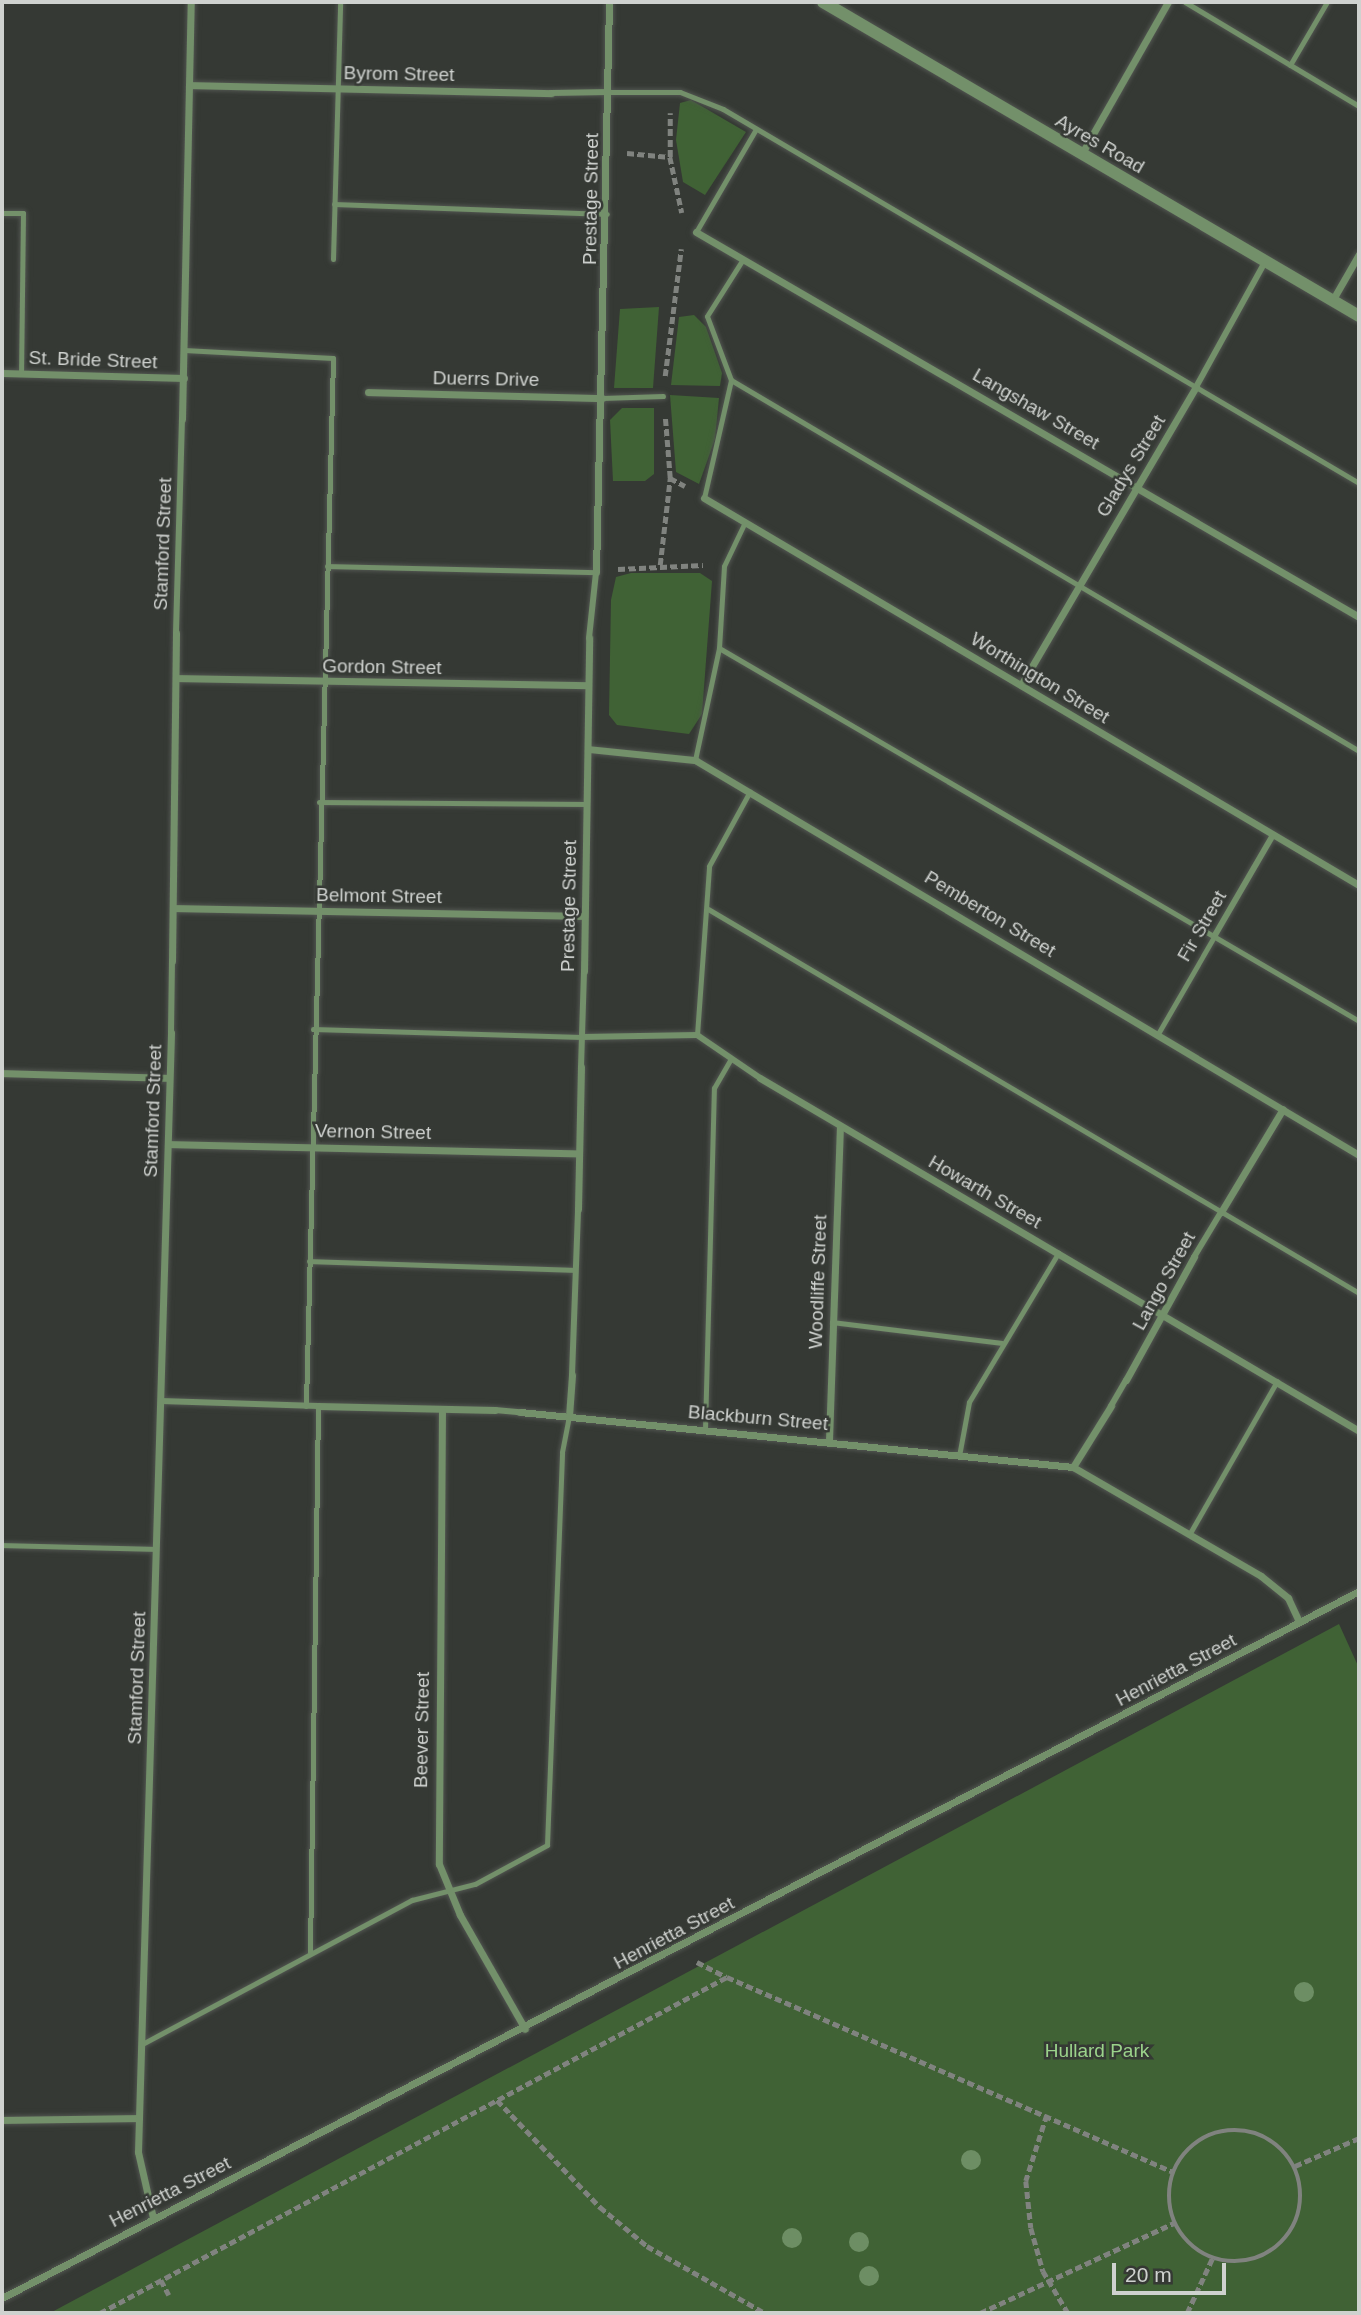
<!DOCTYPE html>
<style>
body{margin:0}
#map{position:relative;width:1361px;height:2315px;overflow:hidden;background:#353934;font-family:Helvetica,sans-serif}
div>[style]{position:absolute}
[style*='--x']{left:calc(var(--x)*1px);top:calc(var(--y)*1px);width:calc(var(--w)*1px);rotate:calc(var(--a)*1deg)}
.green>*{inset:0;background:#406235}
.path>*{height:4.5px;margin-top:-2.25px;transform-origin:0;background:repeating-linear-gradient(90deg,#80837f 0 7px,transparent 0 10.5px)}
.path>.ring{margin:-2.25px;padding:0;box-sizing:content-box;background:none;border:4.5px solid #80837f;border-radius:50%}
.roads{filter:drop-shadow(0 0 2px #515550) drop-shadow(0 0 2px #515550)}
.service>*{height:5px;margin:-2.5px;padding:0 2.5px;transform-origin:2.5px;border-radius:2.5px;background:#73906a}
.pedestrian>*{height:6px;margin:-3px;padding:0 3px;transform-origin:3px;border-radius:3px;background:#73906a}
.minor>*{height:7px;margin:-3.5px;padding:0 3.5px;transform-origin:3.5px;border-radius:3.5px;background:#73906a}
.tertiary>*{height:12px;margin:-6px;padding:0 6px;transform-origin:6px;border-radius:6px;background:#73906a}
.trees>*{width:20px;height:20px;margin:-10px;border-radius:50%;background:#6d8e64}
span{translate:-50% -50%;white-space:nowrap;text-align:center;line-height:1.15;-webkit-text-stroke:5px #353934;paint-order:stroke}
.street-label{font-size:19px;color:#cfd2cf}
.park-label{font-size:19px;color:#9bd38b}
.frame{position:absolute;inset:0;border:4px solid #cfd2cf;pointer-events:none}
.scale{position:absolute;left:1112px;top:2263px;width:114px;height:32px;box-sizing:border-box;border:4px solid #cfd2cf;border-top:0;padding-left:9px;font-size:21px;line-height:24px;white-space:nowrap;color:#cfd2cf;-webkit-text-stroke:5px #353934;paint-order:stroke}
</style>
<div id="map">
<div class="green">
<div style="clip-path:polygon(691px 100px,746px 132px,705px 195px,683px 182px,676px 140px,680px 103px)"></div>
<div style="clip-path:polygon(659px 307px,653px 388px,614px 388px,620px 309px)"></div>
<div style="clip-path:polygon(694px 315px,706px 327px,722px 373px,720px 386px,671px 385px,679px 317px)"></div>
<div style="clip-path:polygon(670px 395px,719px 398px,715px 439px,699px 484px,676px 472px)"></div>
<div style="clip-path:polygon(622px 408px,654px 408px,654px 474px,645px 481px,613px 481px,610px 420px)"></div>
<div style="clip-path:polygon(631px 573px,700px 573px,712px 581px,702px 714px,689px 734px,617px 725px,609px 715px,611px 600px,616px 577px)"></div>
<div style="clip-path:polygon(1339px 1624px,1359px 1668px,1359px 2313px,50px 2313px)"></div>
</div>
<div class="path">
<div style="--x:627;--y:153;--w:43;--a:5.3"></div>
<div style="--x:670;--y:157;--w:57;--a:77.9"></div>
<div style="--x:670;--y:157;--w:44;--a:-90"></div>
<div style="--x:665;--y:376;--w:128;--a:-82.8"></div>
<div style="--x:670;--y:478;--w:17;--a:28"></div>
<div style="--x:660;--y:565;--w:88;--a:-83.4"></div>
<div style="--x:670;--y:478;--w:62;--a:-94.6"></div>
<div style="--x:618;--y:569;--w:85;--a:-2.7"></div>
<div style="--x:697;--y:1962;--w:33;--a:27"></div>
<div style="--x:497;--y:2100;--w:149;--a:46.1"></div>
<div style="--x:600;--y:2207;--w:61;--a:39.7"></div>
<div style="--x:647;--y:2246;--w:136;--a:29.6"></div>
<div style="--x:1047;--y:2115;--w:69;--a:107.7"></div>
<div style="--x:1026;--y:2181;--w:47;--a:83.9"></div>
<div style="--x:1031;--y:2228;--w:45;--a:74.4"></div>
<div style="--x:1043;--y:2271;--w:49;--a:59.2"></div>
<div class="ring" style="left:1169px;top:2130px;width:127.5px;height:127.5px"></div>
<div style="--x:1295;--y:2166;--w:70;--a:-23.6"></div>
<div style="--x:161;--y:2280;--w:17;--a:62"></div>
<div style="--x:100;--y:2313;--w:711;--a:-28.19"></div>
<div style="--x:727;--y:1977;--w:487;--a:23.6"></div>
<div style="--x:980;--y:2313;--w:214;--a:-24.9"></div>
<div style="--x:1187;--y:2313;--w:60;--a:-65.2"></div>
</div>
<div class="roads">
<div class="service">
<div style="--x:1185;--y:2;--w:203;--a:30.9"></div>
<div style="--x:1290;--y:65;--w:73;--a:-59.6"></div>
<div style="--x:609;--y:92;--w:71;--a:0"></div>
<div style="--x:680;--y:92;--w:46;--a:21.6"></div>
<div style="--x:723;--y:109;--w:738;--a:30.46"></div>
<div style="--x:334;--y:204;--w:273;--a:2.1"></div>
<div style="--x:2;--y:213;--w:21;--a:0"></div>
<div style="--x:23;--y:213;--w:160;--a:90.7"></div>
<div style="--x:696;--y:232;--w:119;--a:-59.8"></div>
<div style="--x:333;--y:259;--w:257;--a:-88.4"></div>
<div style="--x:184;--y:350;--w:149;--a:3.1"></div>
<div style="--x:333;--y:358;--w:1048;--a:91.48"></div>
<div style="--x:731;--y:380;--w:729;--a:30.57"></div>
<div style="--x:602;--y:398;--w:61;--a:-1.9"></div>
<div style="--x:704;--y:498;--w:121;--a:-77.1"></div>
<div style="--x:731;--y:380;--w:68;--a:-110.6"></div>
<div style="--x:707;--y:316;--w:67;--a:-57.7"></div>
<div style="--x:327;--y:566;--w:269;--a:1.3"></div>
<div style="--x:719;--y:648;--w:741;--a:30.23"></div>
<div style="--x:695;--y:760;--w:115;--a:-77.9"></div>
<div style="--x:719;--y:648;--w:82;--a:-86.5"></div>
<div style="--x:724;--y:566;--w:49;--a:-64.5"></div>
<div style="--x:319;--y:802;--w:267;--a:0.4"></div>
<div style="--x:708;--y:909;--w:756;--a:30.53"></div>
<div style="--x:313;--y:1029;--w:269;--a:1.7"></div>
<div style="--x:1159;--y:1032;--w:112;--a:-60"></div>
<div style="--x:697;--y:1035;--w:169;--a:-85.9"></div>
<div style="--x:709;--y:866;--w:85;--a:-61.3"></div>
<div style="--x:309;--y:1261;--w:266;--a:1.9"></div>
<div style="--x:832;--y:1322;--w:171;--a:7"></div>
<div style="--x:705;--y:1429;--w:341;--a:-88.5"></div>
<div style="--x:714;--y:1088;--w:34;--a:-60"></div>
<div style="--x:959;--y:1456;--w:55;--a:-79.5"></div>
<div style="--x:969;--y:1402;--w:174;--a:-59.1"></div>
<div style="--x:1190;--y:1533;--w:175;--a:-60.2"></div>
<div style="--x:2;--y:1545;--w:154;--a:1.5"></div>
<div style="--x:310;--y:1952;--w:546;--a:-89.16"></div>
<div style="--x:142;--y:2044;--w:306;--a:-28.1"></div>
<div style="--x:412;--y:1900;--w:65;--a:-14.3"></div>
<div style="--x:475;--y:1884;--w:82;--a:-28.4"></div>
<div style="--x:547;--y:1845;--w:393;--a:-87.8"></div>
<div style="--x:562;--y:1452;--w:37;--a:-79"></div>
</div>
<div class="pedestrian">
<div style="--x:551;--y:93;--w:58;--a:-1"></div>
<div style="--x:1196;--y:387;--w:143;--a:-61.1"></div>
<div style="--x:176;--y:633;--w:214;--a:-88.4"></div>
<div style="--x:589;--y:638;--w:66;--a:-83.9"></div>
<div style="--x:1215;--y:935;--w:116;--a:-59.9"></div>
<div style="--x:171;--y:1032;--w:71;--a:-89.2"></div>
<div style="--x:582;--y:1037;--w:115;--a:-1"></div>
<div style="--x:697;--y:1035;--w:76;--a:34.3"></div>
<div style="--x:581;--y:1067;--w:96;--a:-88.2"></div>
<div style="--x:1194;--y:1257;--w:52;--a:-59"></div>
<div style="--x:572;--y:1375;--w:166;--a:-87.9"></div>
<div style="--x:161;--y:1401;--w:157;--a:1.8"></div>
<div style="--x:1111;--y:1406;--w:30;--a:-60"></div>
<div style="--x:495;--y:1410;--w:25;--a:5"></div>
</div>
<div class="minor">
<div style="--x:189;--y:85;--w:362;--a:1.3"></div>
<div style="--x:1081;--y:155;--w:176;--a:-60.4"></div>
<div style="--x:696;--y:232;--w:767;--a:30.14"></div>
<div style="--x:1332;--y:301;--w:54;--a:-60.1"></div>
<div style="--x:2;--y:373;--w:182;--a:1.6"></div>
<div style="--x:368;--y:392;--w:234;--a:1.5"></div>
<div style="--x:182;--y:419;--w:417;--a:-88.8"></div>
<div style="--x:704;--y:498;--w:761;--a:30.58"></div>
<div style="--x:596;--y:572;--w:570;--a:-88.69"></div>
<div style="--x:176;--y:678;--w:410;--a:1"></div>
<div style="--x:1021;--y:685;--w:346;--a:-59.6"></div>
<div style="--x:588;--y:749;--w:108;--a:5.9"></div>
<div style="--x:695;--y:760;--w:773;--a:30.75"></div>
<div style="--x:174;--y:908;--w:410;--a:1.1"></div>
<div style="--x:172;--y:961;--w:328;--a:-89.3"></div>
<div style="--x:584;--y:971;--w:333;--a:-89.1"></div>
<div style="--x:2;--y:1073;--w:167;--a:1.7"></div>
<div style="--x:760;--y:1078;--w:695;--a:30.51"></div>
<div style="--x:168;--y:1144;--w:410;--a:1.3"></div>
<div style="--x:578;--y:1209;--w:142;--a:-88.8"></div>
<div style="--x:1221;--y:1212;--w:120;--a:-59"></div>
<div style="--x:1126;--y:1380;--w:141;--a:-61.1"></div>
<div style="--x:318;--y:1406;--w:177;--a:1.3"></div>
<div style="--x:442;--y:1409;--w:455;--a:90.4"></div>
<div style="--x:439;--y:1864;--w:55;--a:67.6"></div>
<div style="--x:460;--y:1915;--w:131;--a:60.3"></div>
<div style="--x:520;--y:1412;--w:556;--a:5.68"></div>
<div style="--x:1073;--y:1467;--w:217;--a:30.1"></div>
<div style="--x:1261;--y:1576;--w:35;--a:39"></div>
<div style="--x:1288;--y:1598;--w:26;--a:65"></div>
<div style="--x:569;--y:1416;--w:41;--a:-85.8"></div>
<div style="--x:829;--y:1440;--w:314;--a:-88"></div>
<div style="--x:1073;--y:1467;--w:72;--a:-58.1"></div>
<div style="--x:2;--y:2120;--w:137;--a:-0.8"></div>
<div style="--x:153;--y:2218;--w:68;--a:-102.8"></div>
<div style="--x:138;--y:2152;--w:1120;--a:-88.31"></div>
<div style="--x:2;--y:2298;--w:1530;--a:-27.52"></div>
</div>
<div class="tertiary">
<div style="--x:823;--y:2;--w:621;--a:30.36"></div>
</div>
</div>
<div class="trees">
<div style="left:1304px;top:1992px"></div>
<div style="left:971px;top:2160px"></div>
<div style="left:792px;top:2238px"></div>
<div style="left:859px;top:2242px"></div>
<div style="left:869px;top:2276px"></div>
</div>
<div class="street-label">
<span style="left:399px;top:74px;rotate:1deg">Byrom Street</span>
<span style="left:1100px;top:144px;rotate:30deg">Ayres Road</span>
<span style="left:591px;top:199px;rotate:-89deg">Prestage Street</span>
<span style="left:93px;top:360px;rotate:2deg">St. Bride Street</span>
<span style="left:486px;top:379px;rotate:1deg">Duerrs Drive</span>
<span style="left:1036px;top:409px;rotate:30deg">Langshaw Street</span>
<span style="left:1131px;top:466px;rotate:-59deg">Gladys Street</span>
<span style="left:163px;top:544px;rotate:-88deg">Stamford Street</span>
<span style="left:382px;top:667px;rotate:1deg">Gordon Street</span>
<span style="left:1040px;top:678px;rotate:31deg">Worthington Street</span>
<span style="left:379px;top:896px;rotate:1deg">Belmont Street</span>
<span style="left:569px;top:906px;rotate:-89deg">Prestage Street</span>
<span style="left:990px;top:914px;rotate:31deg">Pemberton Street</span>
<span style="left:1202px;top:926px;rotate:-60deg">Fir Street</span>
<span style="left:153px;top:1111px;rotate:-88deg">Stamford Street</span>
<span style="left:373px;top:1132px;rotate:1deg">Vernon Street</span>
<span style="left:985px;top:1192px;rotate:30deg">Howarth Street</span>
<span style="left:1164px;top:1281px;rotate:-61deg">Lango Street</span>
<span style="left:818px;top:1282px;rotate:-88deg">Woodliffe Street</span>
<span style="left:758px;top:1418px;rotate:5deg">Blackburn Street</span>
<span style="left:1176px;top:1670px;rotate:-28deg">Henrietta Street</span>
<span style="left:137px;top:1678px;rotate:-88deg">Stamford Street</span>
<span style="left:422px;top:1730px;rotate:-89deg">Beever Street</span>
<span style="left:674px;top:1933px;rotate:-28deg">Henrietta Street</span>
<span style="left:170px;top:2192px;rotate:-27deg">Henrietta Street</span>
</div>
<div class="park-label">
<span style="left:1097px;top:2051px">Hullard Park</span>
</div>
<div class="frame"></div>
<div class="scale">20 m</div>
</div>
